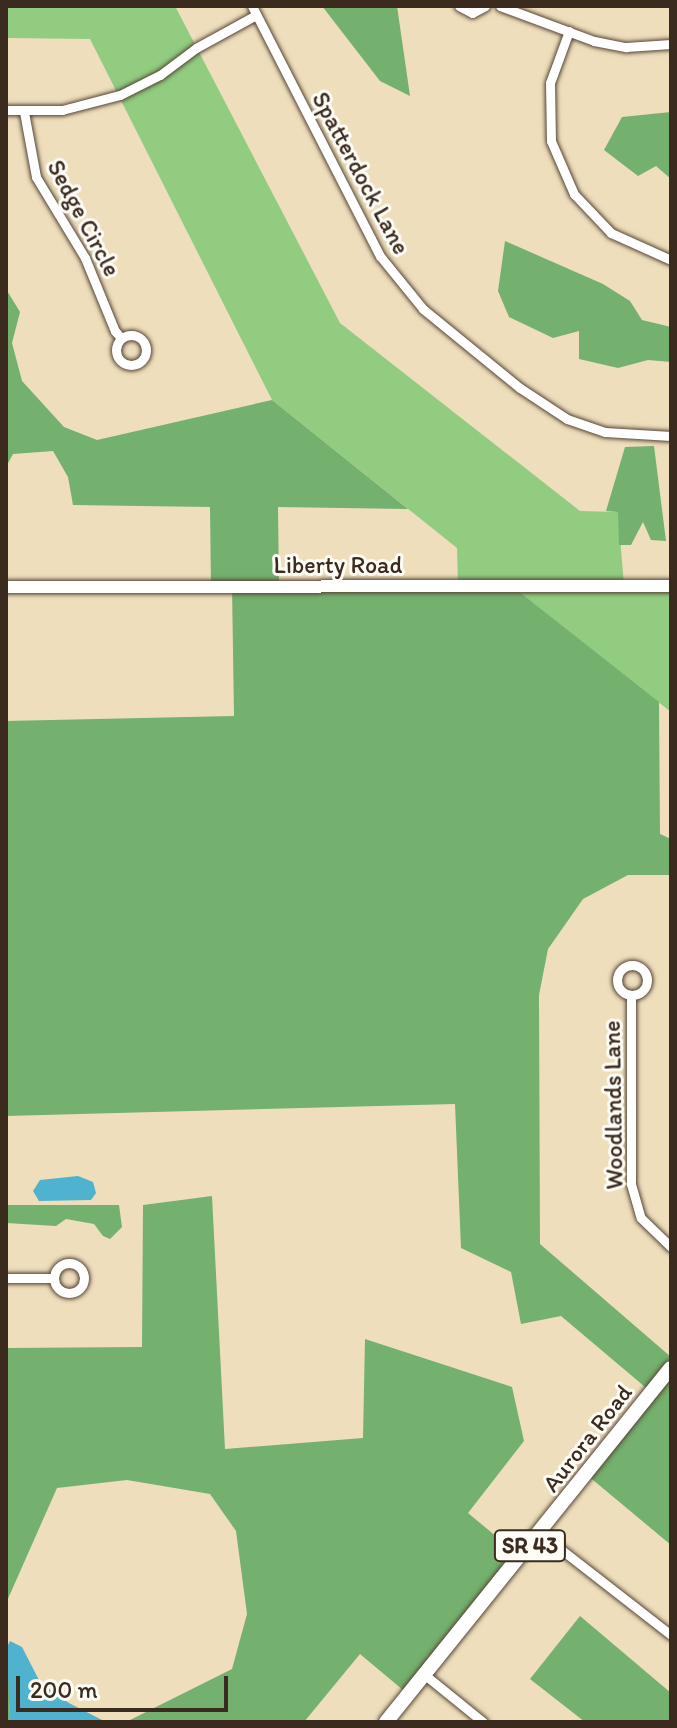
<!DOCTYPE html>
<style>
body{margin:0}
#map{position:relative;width:677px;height:1728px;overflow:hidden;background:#eedebc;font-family:Itim,sans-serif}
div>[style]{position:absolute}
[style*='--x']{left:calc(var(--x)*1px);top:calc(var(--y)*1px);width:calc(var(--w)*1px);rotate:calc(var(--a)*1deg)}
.green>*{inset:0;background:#91cc80}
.forest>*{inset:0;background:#74b06e}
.water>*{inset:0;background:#4fb2ce}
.roads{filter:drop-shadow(0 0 2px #564536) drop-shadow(0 0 2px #564536)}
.street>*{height:9px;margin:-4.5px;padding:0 4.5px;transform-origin:4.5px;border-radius:4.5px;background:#fff}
.street>.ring{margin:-4.5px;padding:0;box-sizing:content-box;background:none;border:9px solid #fff;border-radius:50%}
.secondary>*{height:12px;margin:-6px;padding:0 6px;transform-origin:6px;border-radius:6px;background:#fff}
.primary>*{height:14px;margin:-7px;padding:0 7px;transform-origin:7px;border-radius:7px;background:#fff}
span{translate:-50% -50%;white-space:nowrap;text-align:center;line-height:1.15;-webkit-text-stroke:6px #fdfcf7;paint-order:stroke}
.shield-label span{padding:2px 6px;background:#fdfcf7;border:2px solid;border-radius:6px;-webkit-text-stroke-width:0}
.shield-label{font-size:22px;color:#3b2a1e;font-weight:700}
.street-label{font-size:24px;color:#3b2a1e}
.frame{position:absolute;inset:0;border:8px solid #3b2a1e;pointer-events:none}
.scale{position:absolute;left:16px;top:1676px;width:212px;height:36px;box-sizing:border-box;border:4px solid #3b2a1e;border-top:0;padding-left:10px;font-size:24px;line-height:28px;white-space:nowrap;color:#3b2a1e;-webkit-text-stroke:6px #fdfcf7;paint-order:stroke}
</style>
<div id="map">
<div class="green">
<div style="clip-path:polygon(6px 6px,175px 6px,340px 323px,580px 511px,618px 512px,624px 586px,671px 586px,671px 712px,512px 586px,458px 586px,457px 548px,272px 400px,90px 39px,6px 38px)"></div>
</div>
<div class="forest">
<div style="clip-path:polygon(322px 6px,397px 6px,410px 96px,380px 81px)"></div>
<div style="clip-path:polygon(671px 112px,671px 179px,656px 166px,638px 176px,604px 150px,622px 117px)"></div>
<div style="clip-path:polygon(505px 241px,603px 284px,630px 301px,642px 320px,671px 327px,671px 362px,648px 360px,618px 368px,579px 359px,579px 331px,553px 338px,509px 317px,498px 291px)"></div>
<div style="clip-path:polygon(6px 289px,20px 312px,12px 343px,22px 381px,64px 427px,97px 440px,272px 400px,408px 509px,278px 507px,279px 587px,512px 586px,659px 702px,660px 834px,671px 839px,671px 875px,628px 875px,583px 899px,548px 949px,539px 995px,540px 1244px,671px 1357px,671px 1545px,587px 1475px,651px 1392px,561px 1316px,521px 1324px,511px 1272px,461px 1248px,455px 1104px,6px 1116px,6px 721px,234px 716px,232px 587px,211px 587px,210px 507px,73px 505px,68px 477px,53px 451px,13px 454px,6px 467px)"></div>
<div style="clip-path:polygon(654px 446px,666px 541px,651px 540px,643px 522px,631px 545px,619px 545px,618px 512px,606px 511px,625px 447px)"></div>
<div style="clip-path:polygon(212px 1196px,225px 1449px,363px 1438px,365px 1339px,512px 1387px,524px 1441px,468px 1513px,521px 1557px,409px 1695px,360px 1654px,304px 1722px,126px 1722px,232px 1669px,247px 1614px,236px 1531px,210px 1494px,127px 1480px,57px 1488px,7px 1601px,10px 1722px,6px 1722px,6px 1348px,142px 1347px,143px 1205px)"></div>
<div style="clip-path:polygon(6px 1205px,119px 1205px,122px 1227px,110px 1239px,103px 1236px,94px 1224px,66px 1219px,56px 1226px,6px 1223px)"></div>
<div style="clip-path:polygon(580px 1616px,671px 1693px,671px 1722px,585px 1722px,530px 1679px)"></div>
</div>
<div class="water">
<div style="clip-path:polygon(78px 1176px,93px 1182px,96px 1193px,91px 1200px,39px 1201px,33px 1191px,40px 1180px)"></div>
<div style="clip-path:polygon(10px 1641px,22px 1647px,40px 1682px,69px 1703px,106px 1722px,10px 1722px,7px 1647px)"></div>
</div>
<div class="roads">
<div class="street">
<div style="--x:252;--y:6;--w:281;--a:62.9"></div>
<div style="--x:380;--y:256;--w:68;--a:50.9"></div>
<div style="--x:423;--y:309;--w:125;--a:39.2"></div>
<div style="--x:520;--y:388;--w:56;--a:33.4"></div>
<div style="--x:567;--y:419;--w:40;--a:18.9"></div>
<div style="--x:605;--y:432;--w:66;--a:3.5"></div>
<div style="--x:459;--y:6;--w:15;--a:28"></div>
<div style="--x:472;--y:13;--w:15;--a:-28"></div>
<div style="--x:500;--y:6;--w:100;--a:20.4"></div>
<div style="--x:594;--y:41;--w:33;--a:11"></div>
<div style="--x:626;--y:47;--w:45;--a:-3.8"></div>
<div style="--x:569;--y:31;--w:55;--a:110.1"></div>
<div style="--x:550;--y:83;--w:58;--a:89"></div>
<div style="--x:551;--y:141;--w:58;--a:66.5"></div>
<div style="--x:574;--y:194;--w:54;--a:46.5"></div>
<div style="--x:611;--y:233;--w:66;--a:24.2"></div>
<div style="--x:6;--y:110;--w:56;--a:0"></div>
<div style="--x:62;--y:110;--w:60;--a:-14.5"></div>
<div style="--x:120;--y:95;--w:45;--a:-26.6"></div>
<div style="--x:160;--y:75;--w:45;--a:-36.9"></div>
<div style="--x:196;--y:48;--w:68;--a:-28.8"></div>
<div style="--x:24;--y:112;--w:66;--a:79.5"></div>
<div style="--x:36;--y:177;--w:95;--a:58.8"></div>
<div style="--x:85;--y:258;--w:79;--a:67.7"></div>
<div style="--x:115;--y:331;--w:9;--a:49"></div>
<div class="ring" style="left:116px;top:335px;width:21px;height:21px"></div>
<div class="ring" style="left:617px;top:965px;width:21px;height:21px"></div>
<div style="--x:631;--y:996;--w:188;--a:90"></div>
<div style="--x:631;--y:1184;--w:35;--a:74"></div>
<div style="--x:641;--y:1218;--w:42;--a:44"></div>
<div class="ring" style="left:54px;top:1263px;width:21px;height:21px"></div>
<div style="--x:6;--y:1278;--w:46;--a:0"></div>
<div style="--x:540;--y:1533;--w:166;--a:37.9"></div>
<div style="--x:425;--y:1675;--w:75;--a:39"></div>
</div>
<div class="secondary">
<div style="--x:6;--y:587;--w:665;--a:-0.09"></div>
</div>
<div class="primary">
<div style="--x:386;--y:1722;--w:454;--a:-51.2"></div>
</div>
</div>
<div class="shield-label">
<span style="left:530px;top:1546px">SR 43</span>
</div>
<div class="street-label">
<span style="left:361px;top:173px;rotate:62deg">Spatterdock Lane</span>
<span style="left:84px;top:218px;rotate:62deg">Sedge Circle</span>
<span style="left:338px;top:565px">Liberty Road</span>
<span style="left:613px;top:1105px;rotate:-91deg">Woodlands Lane</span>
<span style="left:587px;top:1438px;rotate:-52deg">Aurora Road</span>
</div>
<div class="frame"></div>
<div class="scale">200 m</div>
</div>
